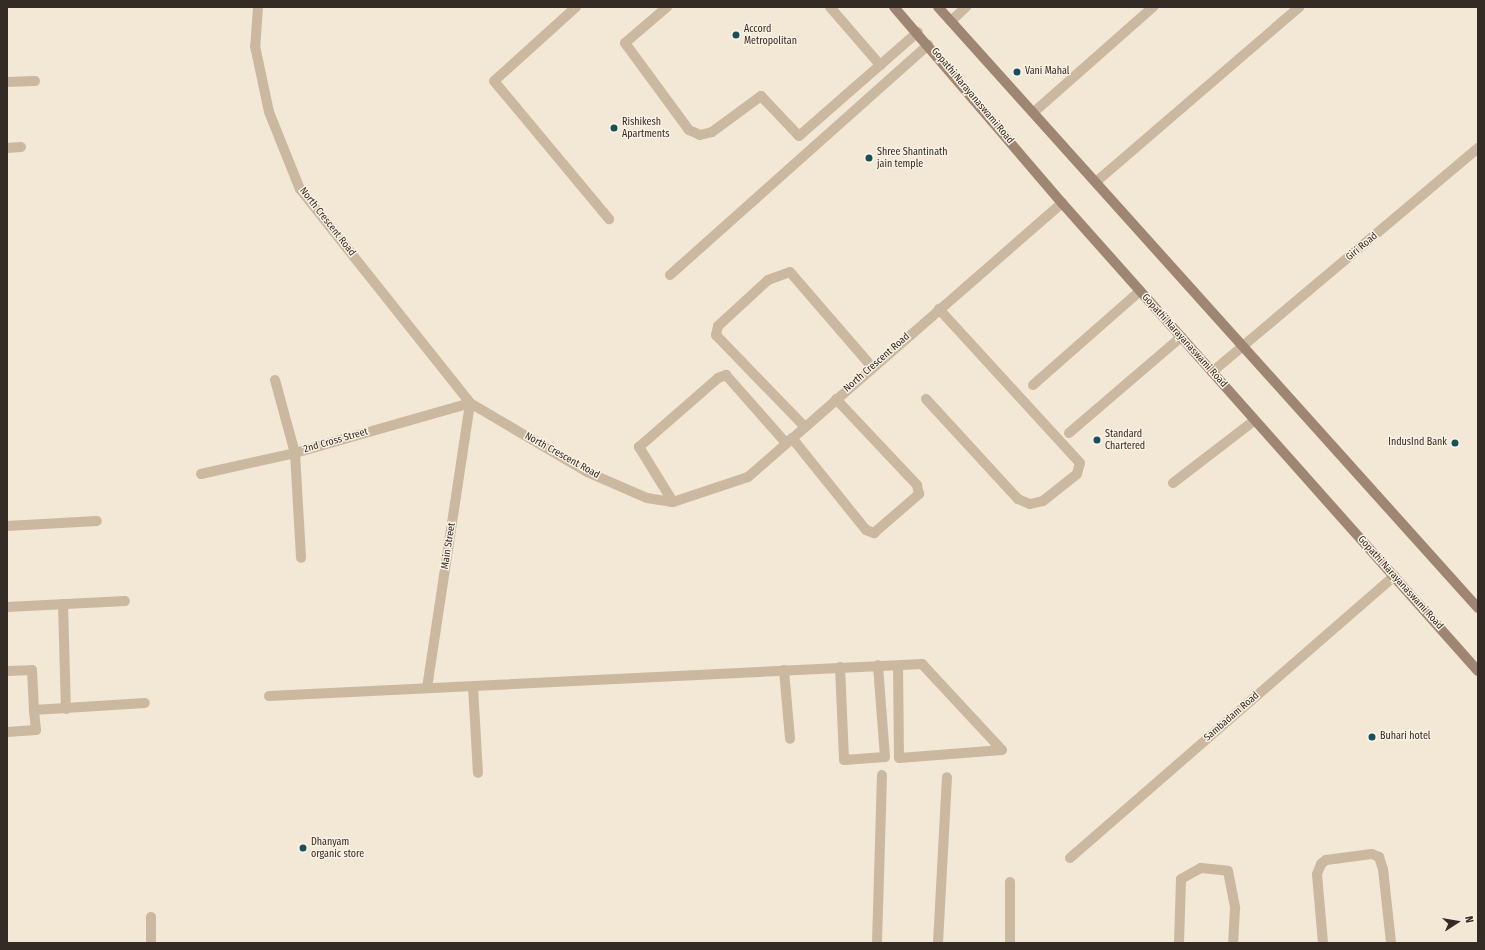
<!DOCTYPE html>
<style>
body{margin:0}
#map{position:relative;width:1485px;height:950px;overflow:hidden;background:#f3e7d6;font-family:"Fira Sans Condensed",sans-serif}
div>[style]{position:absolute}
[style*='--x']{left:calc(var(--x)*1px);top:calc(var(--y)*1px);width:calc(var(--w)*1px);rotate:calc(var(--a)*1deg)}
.lane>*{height:10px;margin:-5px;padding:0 5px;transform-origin:5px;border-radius:5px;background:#cbb8a1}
.street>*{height:10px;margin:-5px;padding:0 5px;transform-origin:5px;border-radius:5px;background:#cbb8a1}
.secondary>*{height:10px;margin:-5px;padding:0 5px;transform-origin:5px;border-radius:5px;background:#9f8673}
.dots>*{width:11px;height:11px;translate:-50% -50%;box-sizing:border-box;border:2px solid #faf1e3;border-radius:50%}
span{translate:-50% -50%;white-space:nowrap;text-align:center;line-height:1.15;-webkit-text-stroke:3px #faf1e3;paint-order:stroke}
.poi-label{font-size:10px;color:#352b25}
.left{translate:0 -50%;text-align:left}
.right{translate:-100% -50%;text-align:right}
.street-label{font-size:10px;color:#352b25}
.frame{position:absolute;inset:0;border:8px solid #352b25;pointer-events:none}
.north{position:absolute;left:1437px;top:902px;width:40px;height:40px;-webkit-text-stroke:3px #faf1e3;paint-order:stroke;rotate:78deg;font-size:11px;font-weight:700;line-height:16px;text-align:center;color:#352b25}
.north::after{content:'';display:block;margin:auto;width:14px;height:18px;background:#352b25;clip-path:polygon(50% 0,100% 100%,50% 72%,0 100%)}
</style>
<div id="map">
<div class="lane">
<div style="--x:667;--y:7;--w:55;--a:139.4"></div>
<div style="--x:625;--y:43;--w:108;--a:53.7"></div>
<div style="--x:689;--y:130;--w:12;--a:24"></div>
<div style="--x:700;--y:135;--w:12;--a:-14"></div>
<div style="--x:712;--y:132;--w:61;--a:-36.3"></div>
<div style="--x:761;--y:96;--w:55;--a:46.5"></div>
<div style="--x:799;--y:136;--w:158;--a:-41.2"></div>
<div style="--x:830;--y:7;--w:77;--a:49.2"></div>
<div style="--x:1033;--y:385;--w:142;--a:-41.3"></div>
<div style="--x:1069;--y:433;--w:148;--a:-40.6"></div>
</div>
<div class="street">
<div style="--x:258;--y:7;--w:39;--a:94"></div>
<div style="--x:255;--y:46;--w:67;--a:78"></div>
<div style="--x:269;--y:112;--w:83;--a:68.1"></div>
<div style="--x:300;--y:189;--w:273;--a:51.5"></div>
<div style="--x:470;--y:403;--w:136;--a:30.5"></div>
<div style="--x:587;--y:472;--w:65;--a:23.4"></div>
<div style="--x:647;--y:498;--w:26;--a:9"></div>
<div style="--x:673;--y:502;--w:79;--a:-18.4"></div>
<div style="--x:748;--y:477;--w:417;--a:-41.1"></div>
<div style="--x:576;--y:7;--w:110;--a:137.9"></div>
<div style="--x:494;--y:81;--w:180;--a:50.2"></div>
<div style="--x:951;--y:21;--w:21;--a:-43"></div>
<div style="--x:7;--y:82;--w:28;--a:-2"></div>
<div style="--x:1034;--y:112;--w:159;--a:-41.4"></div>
<div style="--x:7;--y:148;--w:14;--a:-4"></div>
<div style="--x:1097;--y:181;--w:267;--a:-40.7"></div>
<div style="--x:670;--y:275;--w:346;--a:-41.7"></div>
<div style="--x:1212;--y:372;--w:348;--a:-40.1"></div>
<div style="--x:275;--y:380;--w:76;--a:74.7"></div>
<div style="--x:295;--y:453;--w:105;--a:86.7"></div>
<div style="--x:926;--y:399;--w:136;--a:47.4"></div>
<div style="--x:1018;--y:499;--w:13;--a:23"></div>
<div style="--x:1030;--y:504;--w:13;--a:-13"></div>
<div style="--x:1043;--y:501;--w:43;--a:-38.5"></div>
<div style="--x:1077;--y:474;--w:11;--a:-75"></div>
<div style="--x:1080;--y:463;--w:209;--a:-132.5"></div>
<div style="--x:805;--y:427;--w:128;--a:-134.1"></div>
<div style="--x:716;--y:335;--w:9;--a:-77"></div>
<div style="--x:718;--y:326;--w:68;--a:-42.6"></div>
<div style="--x:768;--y:280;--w:23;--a:-20"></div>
<div style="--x:790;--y:272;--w:125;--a:49.2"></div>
<div style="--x:792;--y:438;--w:118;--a:51.2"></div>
<div style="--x:866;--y:530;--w:9;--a:21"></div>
<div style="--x:874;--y:533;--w:60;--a:-40.9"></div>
<div style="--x:919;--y:494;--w:9;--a:-103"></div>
<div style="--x:917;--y:485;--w:118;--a:-133.3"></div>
<div style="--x:201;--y:474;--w:96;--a:-12.6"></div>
<div style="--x:295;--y:453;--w:182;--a:-15.9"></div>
<div style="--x:1173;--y:483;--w:103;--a:-37.5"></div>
<div style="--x:673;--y:502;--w:65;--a:-121.7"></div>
<div style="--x:639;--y:447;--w:105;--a:-41.1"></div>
<div style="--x:718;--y:378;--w:9;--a:-21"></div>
<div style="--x:726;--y:375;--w:91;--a:48.6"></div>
<div style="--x:7;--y:526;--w:90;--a:-3.2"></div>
<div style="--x:63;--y:604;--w:105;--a:88.4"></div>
<div style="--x:7;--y:607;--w:118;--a:-2.9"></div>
<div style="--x:840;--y:667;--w:93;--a:87.5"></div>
<div style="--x:844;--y:760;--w:41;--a:-4.2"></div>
<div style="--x:885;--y:757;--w:92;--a:-94.4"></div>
<div style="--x:784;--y:670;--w:69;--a:85"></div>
<div style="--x:7;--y:671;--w:25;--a:-2"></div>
<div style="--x:32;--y:670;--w:40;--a:87.1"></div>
<div style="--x:34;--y:710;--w:111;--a:-3.6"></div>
<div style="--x:473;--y:687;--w:86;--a:86.7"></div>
<div style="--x:427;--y:688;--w:288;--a:-81.4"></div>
<div style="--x:269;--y:696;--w:654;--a:-2.81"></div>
<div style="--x:922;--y:664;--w:117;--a:47.1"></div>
<div style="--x:1002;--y:750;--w:103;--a:175.6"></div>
<div style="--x:899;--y:758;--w:92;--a:-90.6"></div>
<div style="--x:7;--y:732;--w:29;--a:-4"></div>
<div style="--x:36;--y:730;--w:20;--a:-96"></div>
<div style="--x:1070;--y:858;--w:430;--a:-41"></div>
<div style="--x:151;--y:943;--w:26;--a:-90"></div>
<div style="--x:877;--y:943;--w:168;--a:-88.3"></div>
<div style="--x:938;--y:943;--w:166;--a:-86.9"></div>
<div style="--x:1010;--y:943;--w:61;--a:-90"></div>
<div style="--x:1179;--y:943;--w:64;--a:-88.2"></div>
<div style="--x:1181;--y:879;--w:23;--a:-29"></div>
<div style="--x:1201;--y:868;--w:27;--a:6"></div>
<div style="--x:1228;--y:871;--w:38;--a:79"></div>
<div style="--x:1235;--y:908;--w:35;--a:93"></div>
<div style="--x:1323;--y:943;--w:69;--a:-95"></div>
<div style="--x:1317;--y:874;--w:11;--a:-68"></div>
<div style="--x:1321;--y:864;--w:6;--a:-39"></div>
<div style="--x:1326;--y:860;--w:46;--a:-7.4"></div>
<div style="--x:1372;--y:854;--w:8;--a:23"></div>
<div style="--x:1379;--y:857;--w:13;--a:72"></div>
<div style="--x:1383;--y:869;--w:74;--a:83.8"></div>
</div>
<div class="secondary">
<div style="--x:894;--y:7;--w:258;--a:49.4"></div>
<div style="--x:1062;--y:203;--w:626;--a:48.37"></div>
<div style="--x:938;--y:7;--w:808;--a:48.06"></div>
</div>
<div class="dots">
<div style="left:736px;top:35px;background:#17505a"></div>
<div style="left:1017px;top:72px;background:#17505a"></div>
<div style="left:614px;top:128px;background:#17505a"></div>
<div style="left:869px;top:158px;background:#17505a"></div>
<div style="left:1097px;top:440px;background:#17505a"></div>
<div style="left:1455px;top:443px;background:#17505a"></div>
<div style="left:1372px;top:737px;background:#17505a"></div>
<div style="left:303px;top:848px;background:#17505a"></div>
</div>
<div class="poi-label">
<span class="left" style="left:744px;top:35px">Accord<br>Metropolitan</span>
<span class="left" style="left:1025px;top:72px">Vani Mahal</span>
<span class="left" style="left:622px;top:128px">Rishikesh<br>Apartments</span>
<span class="left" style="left:877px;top:158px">Shree Shantinath<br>jain temple</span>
<span class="left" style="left:1105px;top:440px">Standard<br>Chartered</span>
<span class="right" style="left:1447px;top:443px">IndusInd Bank</span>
<span class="left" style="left:1380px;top:737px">Buhari hotel</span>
<span class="left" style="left:311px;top:848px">Dhanyam<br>organic store</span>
</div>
<div class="street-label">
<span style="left:972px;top:96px;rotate:50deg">Gopathi Narayanaswami Road</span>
<span style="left:327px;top:222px;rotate:52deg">North Crescent Road</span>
<span style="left:1362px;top:247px;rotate:-40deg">Giri Road</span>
<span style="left:1184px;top:341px;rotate:48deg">Gopathi Narayanaswami Road</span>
<span style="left:877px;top:363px;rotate:-41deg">North Crescent Road</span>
<span style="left:336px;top:441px;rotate:-16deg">2nd Cross Street</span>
<span style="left:562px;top:456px;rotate:29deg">North Crescent Road</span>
<span style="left:449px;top:546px;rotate:-81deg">Main Street</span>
<span style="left:1400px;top:583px;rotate:48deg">Gopathi Narayanaswami Road</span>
<span style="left:1232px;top:717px;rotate:-41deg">Sambadam Road</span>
</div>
<div class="frame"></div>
<div class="north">N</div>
</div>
